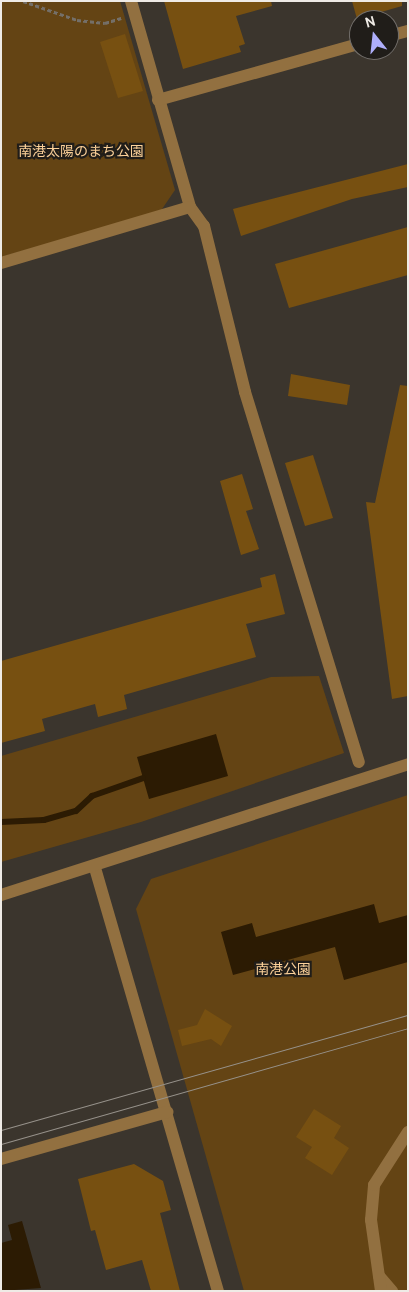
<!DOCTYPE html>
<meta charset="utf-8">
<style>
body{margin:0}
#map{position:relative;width:409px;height:1292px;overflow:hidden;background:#3b352d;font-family:Cabin,"Noto Sans JP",sans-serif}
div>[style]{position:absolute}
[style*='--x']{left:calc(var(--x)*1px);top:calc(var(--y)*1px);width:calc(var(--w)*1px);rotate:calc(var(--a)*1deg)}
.green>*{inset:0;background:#644414}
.water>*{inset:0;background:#2c1b03}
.stream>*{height:6px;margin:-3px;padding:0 3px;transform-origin:3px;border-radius:3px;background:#2c1b03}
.building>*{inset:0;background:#775011}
.path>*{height:3px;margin-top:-1.5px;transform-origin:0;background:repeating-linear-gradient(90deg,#746f68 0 4px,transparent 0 6.5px)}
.minor>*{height:12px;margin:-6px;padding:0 6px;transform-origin:6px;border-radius:6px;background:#927040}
.tram>*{height:1px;margin:-0.5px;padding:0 0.5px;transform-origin:0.5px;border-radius:0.5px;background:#97928b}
span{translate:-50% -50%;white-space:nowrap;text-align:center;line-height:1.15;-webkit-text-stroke:4.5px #201d19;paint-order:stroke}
.park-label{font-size:14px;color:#fcd199}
.frame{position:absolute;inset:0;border:2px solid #efebe6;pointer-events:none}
.north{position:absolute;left:349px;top:10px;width:50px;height:50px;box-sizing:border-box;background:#201d19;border:1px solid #736f6b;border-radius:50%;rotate:344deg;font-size:14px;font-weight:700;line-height:20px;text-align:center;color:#efebe6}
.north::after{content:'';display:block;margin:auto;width:18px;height:22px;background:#aeaefa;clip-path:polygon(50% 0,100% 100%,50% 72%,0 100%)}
</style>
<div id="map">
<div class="green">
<div style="clip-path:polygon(1px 1px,120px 1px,175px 190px,160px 212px,1px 257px)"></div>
<div style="clip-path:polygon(319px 676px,344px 753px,141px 822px,1px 862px,1px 756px,271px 677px)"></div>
<div style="clip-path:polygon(408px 795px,408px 1291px,244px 1291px,136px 909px,151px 879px)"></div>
</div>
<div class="water">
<div style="clip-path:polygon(216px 734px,228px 776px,149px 799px,137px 757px)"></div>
<div style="clip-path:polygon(374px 904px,379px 923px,408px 915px,408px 962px,344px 980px,335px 947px,233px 975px,221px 932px,252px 923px,256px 937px)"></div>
<div style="clip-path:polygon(22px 1221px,41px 1288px,1px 1291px,1px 1243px,12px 1240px,8px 1225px)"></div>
</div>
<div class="stream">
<div style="--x:1;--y:822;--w:43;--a:-2.7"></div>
<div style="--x:44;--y:820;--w:33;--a:-16"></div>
<div style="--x:76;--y:811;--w:22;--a:-43"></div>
<div style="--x:92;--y:796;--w:54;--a:-19.4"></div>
</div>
<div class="building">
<div style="clip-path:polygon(164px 1px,271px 1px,272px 6px,236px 16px,245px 44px,239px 46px,241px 52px,183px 69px)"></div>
<div style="clip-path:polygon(352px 1px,402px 1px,402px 6px,357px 19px)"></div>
<div style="clip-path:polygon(125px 34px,143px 91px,118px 98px,100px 42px)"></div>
<div style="clip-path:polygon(408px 164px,408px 187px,352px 199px,241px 236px,233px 209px)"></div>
<div style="clip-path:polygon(408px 227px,408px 275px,289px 308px,275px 264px)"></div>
<div style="clip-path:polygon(291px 374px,350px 385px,347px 405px,288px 396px)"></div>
<div style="clip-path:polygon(400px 385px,408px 386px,408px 696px,392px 699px,366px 502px,375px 503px)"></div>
<div style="clip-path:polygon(313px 455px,333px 518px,305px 526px,285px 463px)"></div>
<div style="clip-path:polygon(242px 474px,253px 509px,246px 511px,259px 549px,241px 555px,220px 481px)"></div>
<div style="clip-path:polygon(275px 574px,285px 614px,246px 624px,256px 657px,124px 695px,127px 709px,98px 717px,95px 704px,42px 719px,45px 731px,1px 743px,1px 661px,262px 587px,260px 578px)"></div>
<div style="clip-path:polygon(205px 1009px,232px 1026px,221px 1046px,211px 1039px,182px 1046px,178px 1030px,197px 1025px)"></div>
<div style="clip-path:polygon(314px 1109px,341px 1126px,334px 1138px,349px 1148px,332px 1175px,305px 1158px,312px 1147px,296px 1137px)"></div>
<div style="clip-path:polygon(134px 1164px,163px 1181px,171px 1210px,160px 1213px,180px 1291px,151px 1291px,142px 1260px,106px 1270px,95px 1230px,91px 1231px,78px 1179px)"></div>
</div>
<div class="path">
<div style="--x:23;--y:1;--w:57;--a:19.4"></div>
<div style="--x:77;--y:20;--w:28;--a:6"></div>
<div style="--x:105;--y:23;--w:17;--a:-17"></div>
</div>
<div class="minor">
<div style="--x:131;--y:1;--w:214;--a:74"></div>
<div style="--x:190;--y:207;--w:24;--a:54"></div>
<div style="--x:204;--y:226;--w:171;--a:76.1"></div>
<div style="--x:245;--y:392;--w:387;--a:72.9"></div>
<div style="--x:389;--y:36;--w:20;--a:-15"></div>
<div style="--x:158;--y:100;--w:209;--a:-15.6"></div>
<div style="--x:1;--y:263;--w:197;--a:-16.5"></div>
<div style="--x:95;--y:868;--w:441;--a:73.8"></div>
<div style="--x:1;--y:895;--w:428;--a:-17.8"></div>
<div style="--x:1;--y:1159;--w:173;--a:-15.8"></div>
<div style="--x:379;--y:1276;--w:20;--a:49"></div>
<div style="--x:381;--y:1291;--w:72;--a:-98"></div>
<div style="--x:371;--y:1220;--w:35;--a:-85"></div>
<div style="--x:374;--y:1185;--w:63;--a:-57.3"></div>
</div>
<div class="tram">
<div style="--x:1;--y:1130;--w:423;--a:-15.8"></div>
<div style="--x:1;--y:1144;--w:423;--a:-15.9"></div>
</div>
<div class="park-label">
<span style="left:81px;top:151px">南港太陽のまち公園</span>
<span style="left:283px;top:969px">南港公園</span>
</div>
<div class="frame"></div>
<div class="north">N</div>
</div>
